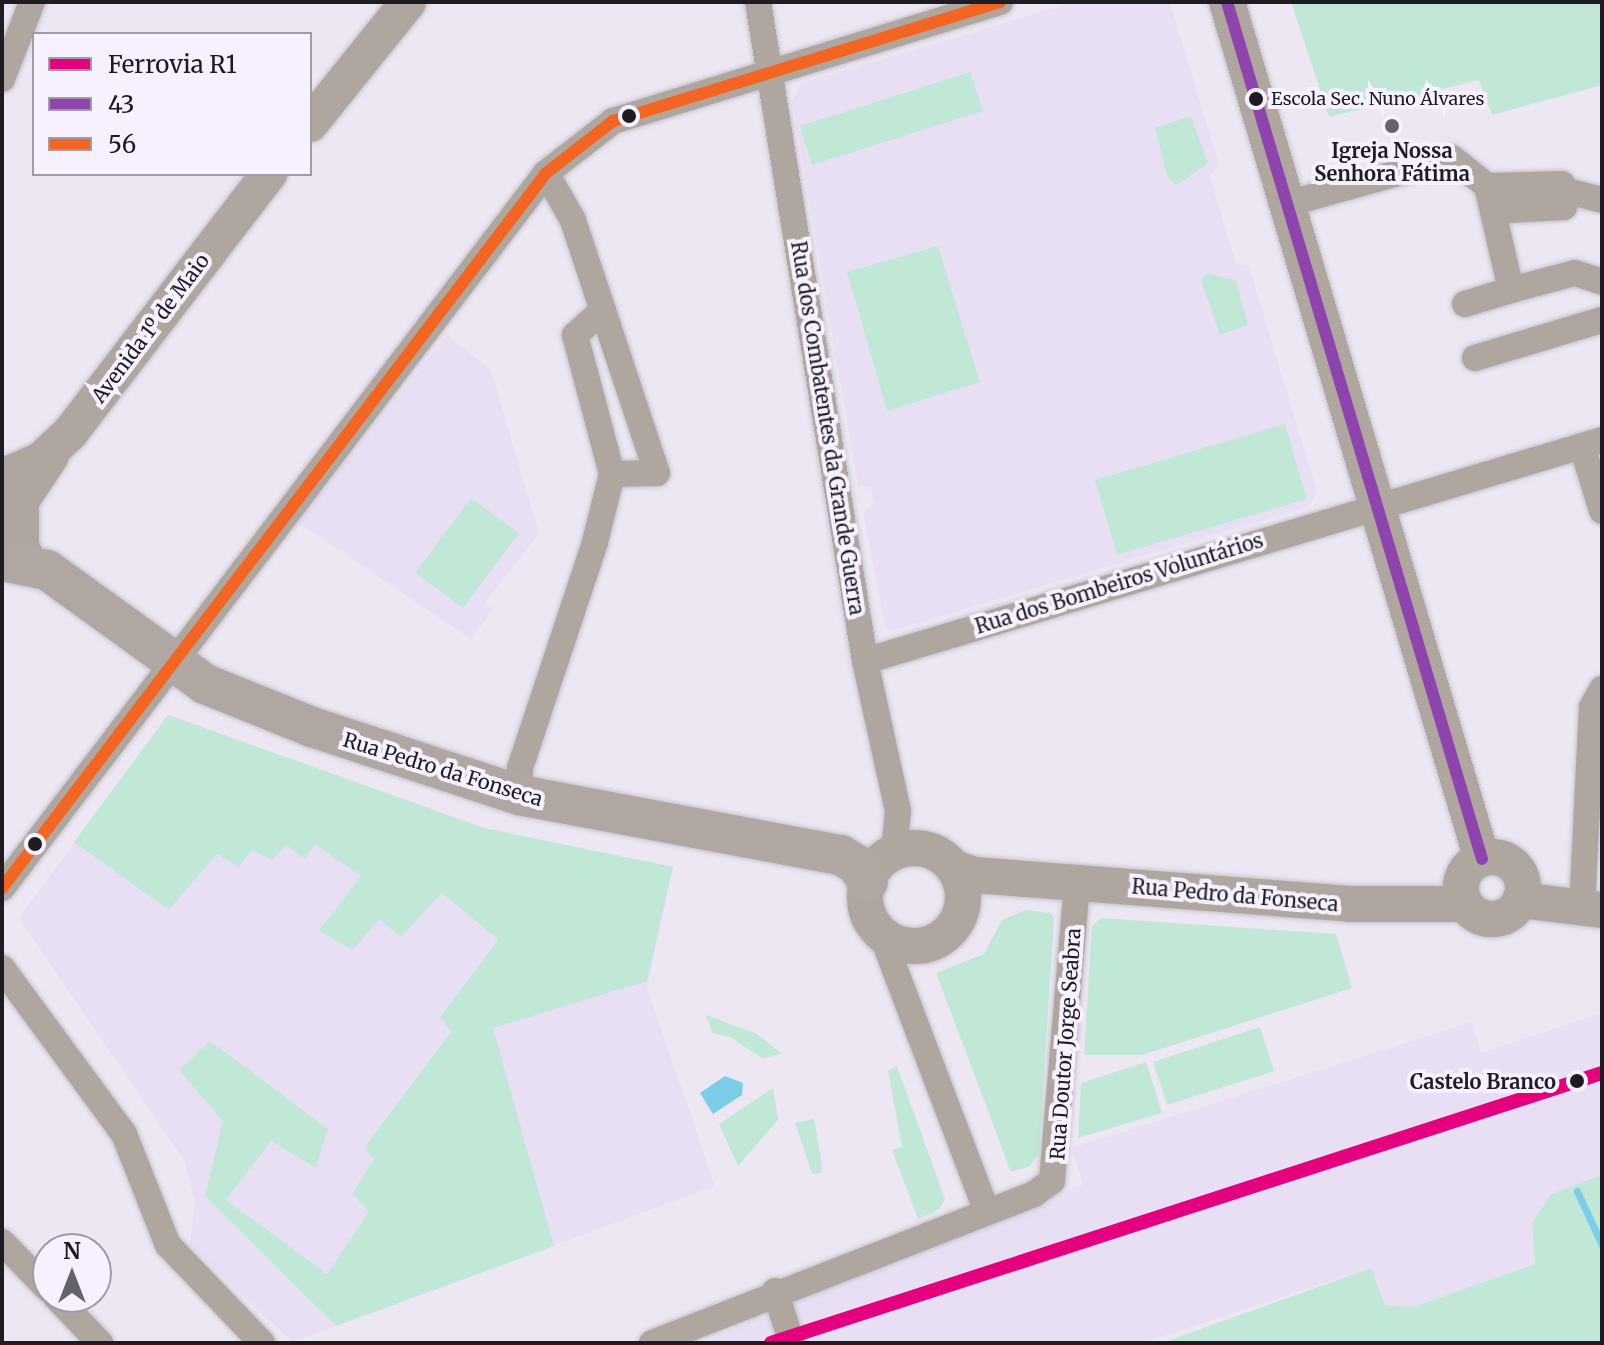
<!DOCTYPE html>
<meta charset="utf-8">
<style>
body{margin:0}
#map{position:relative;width:1604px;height:1345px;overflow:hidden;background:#ece7f3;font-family:Merriweather,serif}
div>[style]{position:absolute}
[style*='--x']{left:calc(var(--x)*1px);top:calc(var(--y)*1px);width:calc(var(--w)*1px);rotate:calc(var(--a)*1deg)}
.built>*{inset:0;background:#e8dff5}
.green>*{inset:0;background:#c1e8d6}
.water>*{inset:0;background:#7ccee8}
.stream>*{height:7px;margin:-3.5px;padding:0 3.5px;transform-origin:3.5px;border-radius:3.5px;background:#7ccee8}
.roads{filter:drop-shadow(0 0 2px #c7c3cd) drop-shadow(0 0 2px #c7c3cd)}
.minor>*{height:26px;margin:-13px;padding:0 13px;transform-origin:13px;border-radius:13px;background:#afa6a0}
.secondary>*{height:36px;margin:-18px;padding:0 18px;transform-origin:18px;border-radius:18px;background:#afa69f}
.secondary>.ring{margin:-18px;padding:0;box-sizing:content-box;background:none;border:36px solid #afa69f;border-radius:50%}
.primary>*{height:40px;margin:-20px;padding:0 20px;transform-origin:20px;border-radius:20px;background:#b0a7a3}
.bus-1>*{height:12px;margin:-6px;padding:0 6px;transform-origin:6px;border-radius:6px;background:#8e44ad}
.bus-2>*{height:12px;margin:-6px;padding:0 6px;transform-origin:6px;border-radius:6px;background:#f26522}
.rail-1>*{height:14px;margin:-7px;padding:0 7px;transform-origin:7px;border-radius:7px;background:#e5007d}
.dots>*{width:22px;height:22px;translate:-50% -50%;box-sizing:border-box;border:4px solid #f7f1ff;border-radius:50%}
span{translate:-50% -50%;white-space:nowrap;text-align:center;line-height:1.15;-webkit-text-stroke:8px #f7f1ff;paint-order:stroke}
.bus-label{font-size:18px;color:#1e1b23}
.left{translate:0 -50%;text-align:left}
.poi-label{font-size:20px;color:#1e1b23;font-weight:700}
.street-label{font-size:20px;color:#1e1b23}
.stop-label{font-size:20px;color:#1e1b23;font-weight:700}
.right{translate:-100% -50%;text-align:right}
.frame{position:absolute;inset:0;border:4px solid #1e1b23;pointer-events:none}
.legend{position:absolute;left:32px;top:32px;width:280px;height:144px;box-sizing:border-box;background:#f7f1ff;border:2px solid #a09ba7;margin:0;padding:10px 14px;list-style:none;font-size:24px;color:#1e1b23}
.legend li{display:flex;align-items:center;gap:16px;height:40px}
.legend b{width:40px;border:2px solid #a09ba7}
.north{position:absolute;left:32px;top:1233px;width:80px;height:80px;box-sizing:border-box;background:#f7f1ff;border:2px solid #a09ba7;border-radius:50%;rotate:0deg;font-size:22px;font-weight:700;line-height:32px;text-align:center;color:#1e1b23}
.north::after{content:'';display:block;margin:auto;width:28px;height:36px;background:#66626c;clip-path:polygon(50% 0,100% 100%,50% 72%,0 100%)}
</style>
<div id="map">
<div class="built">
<div style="clip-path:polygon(1075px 2px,1170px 2px,1219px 165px,1210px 176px,1223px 221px,1236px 263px,1249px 266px,1317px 492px,1308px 507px,894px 630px,885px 626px,863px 512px,874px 504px,870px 486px,858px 486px,792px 101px,801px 83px)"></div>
<div style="clip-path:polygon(447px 335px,491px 370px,539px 533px,485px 603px,493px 610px,471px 639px,297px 522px)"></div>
<div style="clip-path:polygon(168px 715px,484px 828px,673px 867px,647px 988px,715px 1186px,292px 1342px,190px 1245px,195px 1200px,185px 1162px,19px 918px)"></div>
<div style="clip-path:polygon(1602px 1013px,1602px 1177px,1532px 1223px,1535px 1264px,1413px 1307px,1385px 1305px,1370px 1268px,1142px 1343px,703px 1343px,987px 1218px,1083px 1185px,1072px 1148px,1472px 1022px,1481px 1053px)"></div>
</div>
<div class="green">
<div style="clip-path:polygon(1291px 2px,1602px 2px,1602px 85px,1492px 115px,1479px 80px,1329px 117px)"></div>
<div style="clip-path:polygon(970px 72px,983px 111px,812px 165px,800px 126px)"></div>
<div style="clip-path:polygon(1191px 116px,1208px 163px,1177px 185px,1168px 178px,1155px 128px)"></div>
<div style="clip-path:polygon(938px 246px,980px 382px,887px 411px,847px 272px)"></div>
<div style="clip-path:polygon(1207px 273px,1236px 281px,1248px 325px,1220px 335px,1201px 280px)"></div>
<div style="clip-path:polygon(1285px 424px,1307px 499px,1117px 555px,1095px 480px)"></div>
<div style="clip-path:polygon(471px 498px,519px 533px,463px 608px,415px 573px)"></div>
<div style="clip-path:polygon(168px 715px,484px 828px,673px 867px,647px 981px,493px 1028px,554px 1246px,336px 1326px,205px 1196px,223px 1121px,179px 1070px,210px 1041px,328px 1129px,316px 1168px,271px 1141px,226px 1200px,327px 1274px,369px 1211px,352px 1194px,374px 1159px,364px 1148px,451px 1032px,440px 1017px,498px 940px,442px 893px,401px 937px,379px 919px,353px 950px,319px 931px,361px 876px,315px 844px,305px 859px,286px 845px,272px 860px,252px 850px,239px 867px,217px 854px,169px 910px,74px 842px)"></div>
<div style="clip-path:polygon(1025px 910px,1051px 913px,1054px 918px,1039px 1154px,1030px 1166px,1011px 1172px,936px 973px,984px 954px,1002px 920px)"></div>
<div style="clip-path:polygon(1101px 918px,1336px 934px,1352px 988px,1142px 1055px,1084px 1055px,1092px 926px)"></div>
<div style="clip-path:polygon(706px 1015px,757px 1034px,782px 1054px,762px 1058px,730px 1037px,712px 1033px)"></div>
<div style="clip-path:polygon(1260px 1027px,1274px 1071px,1167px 1105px,1153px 1062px)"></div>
<div style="clip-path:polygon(1146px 1062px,1162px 1113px,1078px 1138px,1081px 1083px)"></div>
<div style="clip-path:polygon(897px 1066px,945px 1199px,938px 1210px,918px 1219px,892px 1150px,902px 1147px,888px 1071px)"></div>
<div style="clip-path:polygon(773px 1088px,778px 1120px,738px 1166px,719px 1124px)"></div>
<div style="clip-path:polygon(814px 1119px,822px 1165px,821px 1173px,812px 1174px,795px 1123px)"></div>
<div style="clip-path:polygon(1602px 1175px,1602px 1343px,1162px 1343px,1371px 1268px,1385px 1305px,1413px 1307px,1535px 1264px,1532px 1223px,1551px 1194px)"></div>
</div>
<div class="water">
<div style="clip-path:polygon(725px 1076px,743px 1083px,742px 1095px,713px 1114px,700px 1093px)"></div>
</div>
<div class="stream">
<div style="--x:1577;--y:1191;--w:60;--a:65.2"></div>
</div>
<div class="roads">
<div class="minor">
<div style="--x:758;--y:2;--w:668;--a:80.78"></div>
<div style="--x:865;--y:661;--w:154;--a:77.6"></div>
<div style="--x:898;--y:811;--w:41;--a:95.6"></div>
<div style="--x:2;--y:79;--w:83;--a:-68.7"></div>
<div style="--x:1487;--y:186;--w:75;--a:-1.5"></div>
<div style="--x:1562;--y:184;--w:23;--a:85"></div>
<div style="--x:1564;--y:207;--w:71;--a:176.8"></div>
<div style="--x:1563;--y:190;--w:40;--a:14.4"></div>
<div style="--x:1287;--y:204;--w:171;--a:-15.6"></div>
<div style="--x:1452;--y:158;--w:45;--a:38.7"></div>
<div style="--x:1487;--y:186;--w:107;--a:77"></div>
<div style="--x:1511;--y:290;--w:66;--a:-14.9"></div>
<div style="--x:1575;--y:273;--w:28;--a:18"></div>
<div style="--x:1465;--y:304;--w:48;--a:-16.9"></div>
<div style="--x:603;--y:310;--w:38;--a:138"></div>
<div style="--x:575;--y:335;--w:144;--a:75.1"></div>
<div style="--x:1475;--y:358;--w:133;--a:-16.7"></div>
<div style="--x:1582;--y:446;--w:68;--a:72.9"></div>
<div style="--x:2;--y:477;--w:32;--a:90"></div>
<div style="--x:865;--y:661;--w:769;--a:-16.69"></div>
<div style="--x:519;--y:795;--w:27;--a:-88"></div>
<div style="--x:520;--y:768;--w:238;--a:-71.6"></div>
<div style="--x:595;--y:542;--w:70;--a:-76"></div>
<div style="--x:612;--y:474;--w:45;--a:-1.3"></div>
<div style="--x:657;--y:473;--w:267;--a:-108.4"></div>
<div style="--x:573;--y:220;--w:54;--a:-119.9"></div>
<div style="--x:2;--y:888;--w:898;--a:-52.73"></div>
<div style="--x:546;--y:173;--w:85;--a:-37.8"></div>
<div style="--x:613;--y:121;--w:405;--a:-17.1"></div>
<div style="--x:1582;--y:909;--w:202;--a:-87.2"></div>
<div style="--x:1592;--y:707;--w:21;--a:-61"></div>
<div style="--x:881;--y:933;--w:298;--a:69.2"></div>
<div style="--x:2;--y:968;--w:206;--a:53.7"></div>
<div style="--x:124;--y:1134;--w:119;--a:68.4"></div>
<div style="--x:168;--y:1245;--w:136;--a:46.2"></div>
<div style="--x:2;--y:1242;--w:66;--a:45.6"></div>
<div style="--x:775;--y:1291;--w:55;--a:71.9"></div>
<div style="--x:56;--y:1297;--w:64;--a:46.3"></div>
<div style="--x:652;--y:1343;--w:410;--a:-21.3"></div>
<div style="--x:1034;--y:1194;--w:22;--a:-36"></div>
<div style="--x:1052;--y:1181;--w:300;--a:-85.2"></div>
</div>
<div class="secondary">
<div style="--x:1227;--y:2;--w:894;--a:73.43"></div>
<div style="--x:310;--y:124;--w:156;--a:-51.2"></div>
<div style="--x:2;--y:477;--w:43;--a:-23.6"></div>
<div style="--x:41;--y:460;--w:40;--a:-43"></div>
<div style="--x:70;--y:433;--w:327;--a:-52.5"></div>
<div style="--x:30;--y:564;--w:19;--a:-118"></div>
<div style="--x:21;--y:547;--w:46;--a:-90"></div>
<div style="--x:21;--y:501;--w:54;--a:-56.3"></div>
<div class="ring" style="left:865px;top:848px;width:62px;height:62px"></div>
<div class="ring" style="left:1461px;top:857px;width:26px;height:26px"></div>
<div style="--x:954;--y:868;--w:21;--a:19"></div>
<div style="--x:974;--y:875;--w:377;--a:4.4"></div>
<div style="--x:1350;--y:904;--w:115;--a:0"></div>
<div style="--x:1520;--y:900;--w:83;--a:7"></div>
</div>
<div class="primary">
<div style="--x:2;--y:561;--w:46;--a:11.3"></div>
<div style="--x:47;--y:570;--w:195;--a:35.8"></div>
<div style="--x:205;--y:684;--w:115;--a:21.9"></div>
<div style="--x:312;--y:727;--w:218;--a:18.2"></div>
<div style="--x:519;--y:795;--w:328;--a:10.6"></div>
<div style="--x:841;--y:855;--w:19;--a:32"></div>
<div style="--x:857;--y:865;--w:20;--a:57"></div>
</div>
</div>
<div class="bus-1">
<div style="--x:1227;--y:2;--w:894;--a:73.43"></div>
</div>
<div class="bus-2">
<div style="--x:2;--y:888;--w:898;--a:-52.73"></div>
<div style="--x:546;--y:173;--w:85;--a:-37.8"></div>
<div style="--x:613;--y:121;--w:405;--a:-17.1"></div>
</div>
<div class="rail-1">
<div style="--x:771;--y:1343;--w:874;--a:-18"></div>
</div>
<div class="dots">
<div style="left:1256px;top:99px;background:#1e1b23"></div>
<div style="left:629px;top:116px;background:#1e1b23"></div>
<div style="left:1392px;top:126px;background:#66626c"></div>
<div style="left:35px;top:844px;background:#1e1b23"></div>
<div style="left:1577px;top:1081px;background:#1e1b23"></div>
</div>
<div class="bus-label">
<span class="left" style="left:1271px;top:99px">Escola Sec. Nuno Álvares</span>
</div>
<div class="poi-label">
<span style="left:1392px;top:162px">Igreja Nossa<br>Senhora Fátima</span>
</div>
<div class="street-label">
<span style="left:150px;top:328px;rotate:-53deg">Avenida 1º de Maio</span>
<span style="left:828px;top:428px;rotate:81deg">Rua dos Combatentes da Grande Guerra</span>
<span style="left:1119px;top:583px;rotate:-17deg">Rua dos Bombeiros Voluntários</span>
<span style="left:443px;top:769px;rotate:17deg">Rua Pedro da Fonseca</span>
<span style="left:1235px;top:895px;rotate:5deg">Rua Pedro da Fonseca</span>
<span style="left:1065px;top:1044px;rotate:-86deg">Rua Doutor Jorge Seabra</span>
</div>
<div class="stop-label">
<span class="right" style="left:1556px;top:1081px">Castelo Branco</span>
</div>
<div class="frame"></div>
<ul class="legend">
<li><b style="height:10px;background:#e5007d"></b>Ferrovia R1</li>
<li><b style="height:10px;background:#8e44ad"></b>43</li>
<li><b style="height:10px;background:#f26522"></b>56</li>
</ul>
<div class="north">N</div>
</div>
